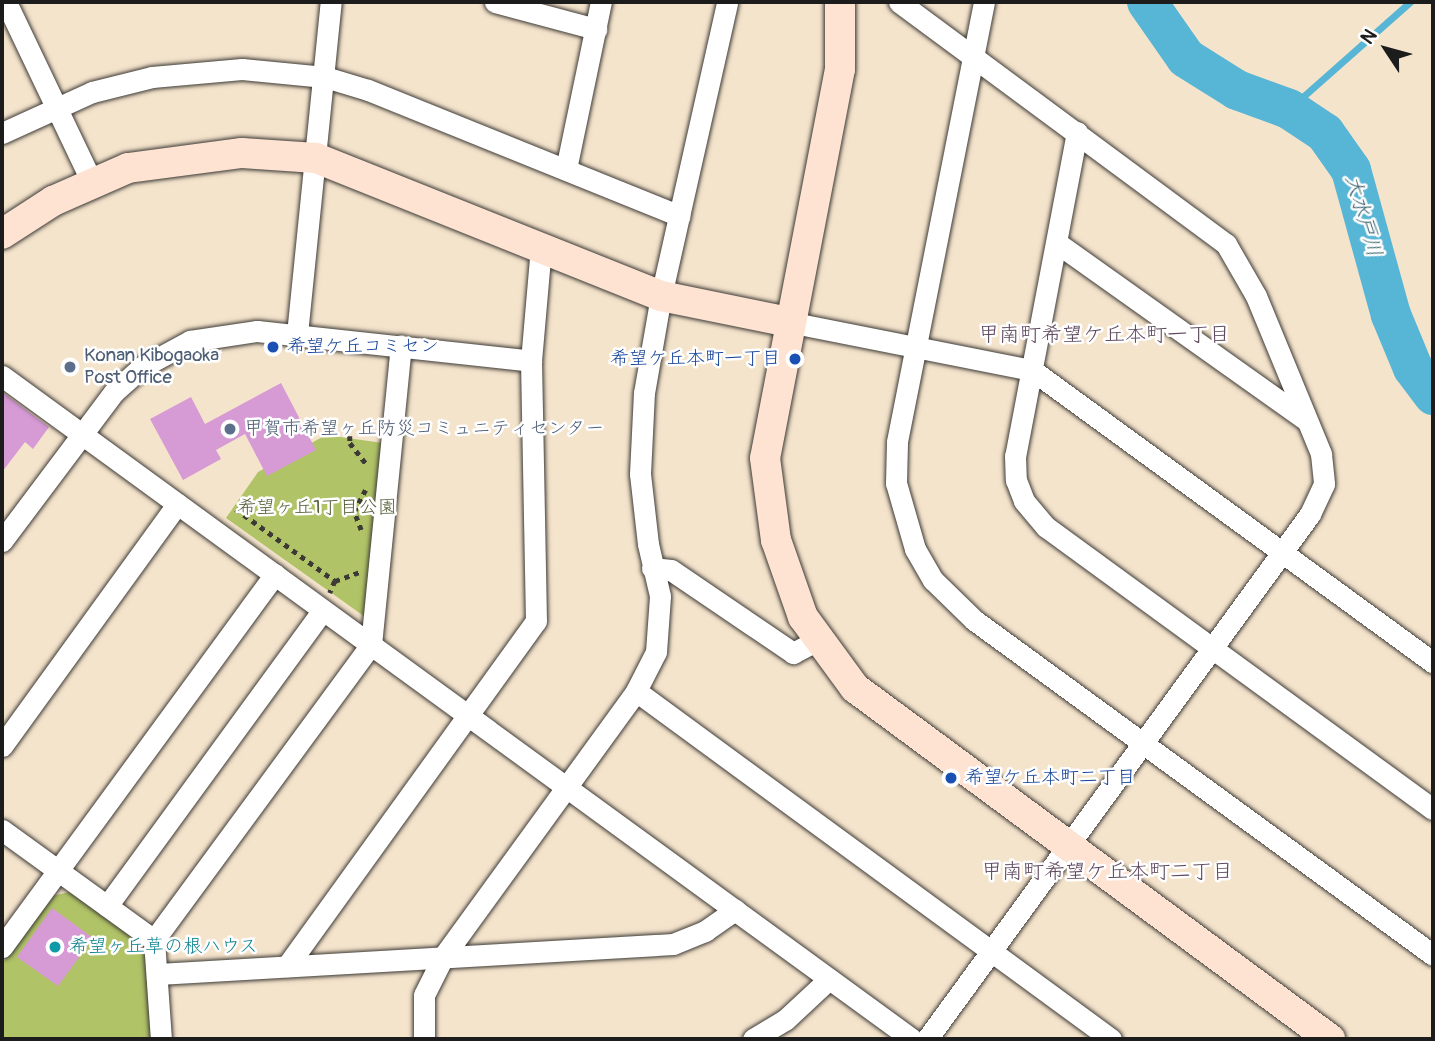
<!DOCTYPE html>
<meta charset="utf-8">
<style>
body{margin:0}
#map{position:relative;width:1435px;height:1041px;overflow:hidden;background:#f5e4cc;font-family:Pangolin,"Klee One",sans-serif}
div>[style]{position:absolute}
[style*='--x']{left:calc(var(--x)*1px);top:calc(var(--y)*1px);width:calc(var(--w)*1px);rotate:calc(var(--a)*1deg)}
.green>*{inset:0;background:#b0c367}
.stream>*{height:7px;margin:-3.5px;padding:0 3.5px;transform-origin:3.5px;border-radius:3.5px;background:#57b5d5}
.river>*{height:40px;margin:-20px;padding:0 20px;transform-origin:20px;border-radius:20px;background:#57b5d5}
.building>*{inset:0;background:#d69ad5}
.path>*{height:4.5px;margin-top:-2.25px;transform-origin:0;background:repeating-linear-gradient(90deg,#3d3a36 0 5px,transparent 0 10px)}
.roads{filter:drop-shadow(0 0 2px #3d3a36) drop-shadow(0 0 2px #3d3a36)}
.street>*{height:21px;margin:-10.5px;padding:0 10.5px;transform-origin:10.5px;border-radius:10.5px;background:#fff}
.secondary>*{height:30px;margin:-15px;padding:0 15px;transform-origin:15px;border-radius:15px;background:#fee3d2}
.dots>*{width:19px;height:19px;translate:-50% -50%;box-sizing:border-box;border:4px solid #fff;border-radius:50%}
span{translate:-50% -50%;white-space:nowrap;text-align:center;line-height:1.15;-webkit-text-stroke:5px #fff;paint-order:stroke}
.transit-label{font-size:19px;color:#164399}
.left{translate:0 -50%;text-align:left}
.right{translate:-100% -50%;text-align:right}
.service-label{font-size:19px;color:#4e5e75}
.park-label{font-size:19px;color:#575f3a}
.culture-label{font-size:19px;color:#0d838f}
.water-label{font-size:21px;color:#37616f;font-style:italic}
.neighbourhood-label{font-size:21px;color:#5d485d}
.frame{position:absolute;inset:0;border:4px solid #1c1c1c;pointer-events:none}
.north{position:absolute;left:1351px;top:14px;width:70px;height:70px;-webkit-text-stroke:5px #fff;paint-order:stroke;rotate:306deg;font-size:19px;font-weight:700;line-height:28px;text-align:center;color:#1c1c1c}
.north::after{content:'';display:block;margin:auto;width:24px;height:32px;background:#1c1c1c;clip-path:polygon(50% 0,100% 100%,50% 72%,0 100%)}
</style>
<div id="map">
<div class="green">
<div style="clip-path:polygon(326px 435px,383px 443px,368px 619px,226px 518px,258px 472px)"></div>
<div style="clip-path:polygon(70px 892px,135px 939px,147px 960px,151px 1039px,2px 1039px,2px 964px,51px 896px)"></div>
</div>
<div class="stream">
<div style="--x:1289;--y:109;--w:162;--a:-41.5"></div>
</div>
<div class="river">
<div style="--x:1147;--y:2;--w:68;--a:55.1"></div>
<div style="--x:1186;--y:58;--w:60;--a:32.1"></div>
<div style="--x:1237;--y:90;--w:55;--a:20.1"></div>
<div style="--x:1289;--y:109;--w:43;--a:33.7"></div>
<div style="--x:1325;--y:133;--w:45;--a:54.9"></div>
<div style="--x:1351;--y:170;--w:150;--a:74.6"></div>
<div style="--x:1391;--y:315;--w:57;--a:67.5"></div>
<div style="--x:1413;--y:368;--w:34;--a:53"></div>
</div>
<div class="building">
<div style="clip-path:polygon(281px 383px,316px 450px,267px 476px,245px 434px,216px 450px,221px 459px,183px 480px,150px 419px,191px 397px,205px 424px)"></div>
<div style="clip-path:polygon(2px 392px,49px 427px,33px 449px,25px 442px,2px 472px)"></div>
<div style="clip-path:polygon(52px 908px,93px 938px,58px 986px,17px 957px)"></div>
</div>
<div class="path">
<div style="--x:350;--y:436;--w:7;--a:90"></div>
<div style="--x:350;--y:443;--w:29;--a:52"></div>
<div style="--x:236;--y:509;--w:122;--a:36"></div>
<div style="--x:335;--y:581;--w:13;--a:113"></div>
<div style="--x:361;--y:530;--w:19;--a:-111"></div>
<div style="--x:354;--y:512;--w:25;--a:-63"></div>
<div style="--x:335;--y:581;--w:27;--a:-20"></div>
</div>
<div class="roads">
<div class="street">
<div style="--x:6;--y:2;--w:199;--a:64.5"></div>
<div style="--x:495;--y:2;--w:105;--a:15"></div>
<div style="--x:899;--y:2;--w:407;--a:36.5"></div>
<div style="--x:1226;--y:244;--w:60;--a:60"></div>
<div style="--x:1256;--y:296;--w:171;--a:67.6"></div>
<div style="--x:1321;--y:454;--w:30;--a:84"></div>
<div style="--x:1324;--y:484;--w:33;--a:115"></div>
<div style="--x:1310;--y:514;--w:650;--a:126.11"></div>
<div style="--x:984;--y:2;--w:449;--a:101.2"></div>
<div style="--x:897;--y:442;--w:41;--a:91.4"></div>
<div style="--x:896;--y:483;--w:69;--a:73.9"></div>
<div style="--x:915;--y:549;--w:36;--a:60"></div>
<div style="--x:933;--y:580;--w:57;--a:44.3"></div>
<div style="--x:974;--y:620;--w:568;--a:36.12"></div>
<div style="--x:1077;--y:132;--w:330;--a:100.8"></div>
<div style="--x:1015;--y:456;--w:24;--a:88"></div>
<div style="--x:1016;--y:480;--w:22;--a:69"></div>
<div style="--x:1024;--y:501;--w:34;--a:50"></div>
<div style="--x:1046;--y:527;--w:479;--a:36.1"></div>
<div style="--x:2;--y:133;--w:99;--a:-24.5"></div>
<div style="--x:92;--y:92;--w:62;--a:-14"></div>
<div style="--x:152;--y:77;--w:90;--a:-5.1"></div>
<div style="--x:242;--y:69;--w:83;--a:5.5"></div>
<div style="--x:325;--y:77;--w:45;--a:16.8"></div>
<div style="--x:368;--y:90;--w:336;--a:22"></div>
<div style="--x:566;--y:169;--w:171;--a:-78.2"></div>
<div style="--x:1057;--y:243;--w:305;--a:35.4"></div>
<div style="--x:789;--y:322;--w:248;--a:11.2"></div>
<div style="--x:1032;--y:370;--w:496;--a:36.1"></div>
<div style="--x:297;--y:334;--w:334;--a:-84.2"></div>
<div style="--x:2;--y:376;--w:1126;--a:36.08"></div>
<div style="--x:2;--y:541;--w:186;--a:-53.1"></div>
<div style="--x:114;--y:392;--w:38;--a:-42"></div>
<div style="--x:142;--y:367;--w:55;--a:-28.4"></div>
<div style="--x:190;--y:341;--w:68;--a:-8.5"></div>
<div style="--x:257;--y:331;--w:276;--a:6.2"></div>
<div style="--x:652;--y:568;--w:19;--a:6"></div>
<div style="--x:671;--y:570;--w:148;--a:34.2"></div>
<div style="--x:793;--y:653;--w:30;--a:-28"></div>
<div style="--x:636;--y:691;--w:589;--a:36.23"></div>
<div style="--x:2;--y:746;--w:299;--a:-54.1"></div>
<div style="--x:2;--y:830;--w:188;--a:35.9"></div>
<div style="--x:154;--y:940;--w:99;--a:86"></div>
<div style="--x:107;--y:906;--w:366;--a:-53.9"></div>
<div style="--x:154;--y:940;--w:366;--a:-53.7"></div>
<div style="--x:371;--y:645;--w:301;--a:-84.3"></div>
<div style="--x:2;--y:947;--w:462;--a:-53.8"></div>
<div style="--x:287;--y:966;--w:425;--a:-54.2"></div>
<div style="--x:536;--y:621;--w:260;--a:-91.1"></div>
<div style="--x:531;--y:361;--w:115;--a:-85"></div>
<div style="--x:158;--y:974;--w:516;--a:-3.33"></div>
<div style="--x:673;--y:944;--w:35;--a:-22"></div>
<div style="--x:705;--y:931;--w:37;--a:-35"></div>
<div style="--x:424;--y:1039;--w:44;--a:-90"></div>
<div style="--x:424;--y:995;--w:42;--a:-63.4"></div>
<div style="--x:443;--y:957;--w:329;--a:-54"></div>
<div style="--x:636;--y:691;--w:44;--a:-62.9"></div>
<div style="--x:656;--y:652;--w:56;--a:-85.9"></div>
<div style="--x:660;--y:596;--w:53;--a:-103"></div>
<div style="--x:648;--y:544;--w:70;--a:-96.5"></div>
<div style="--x:640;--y:474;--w:81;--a:-87.2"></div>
<div style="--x:644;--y:393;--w:98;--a:-80.1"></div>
<div style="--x:661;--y:296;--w:301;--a:-77.3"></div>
<div style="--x:753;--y:1039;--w:37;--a:-31"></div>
<div style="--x:785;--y:1020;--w:60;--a:-43"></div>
</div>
<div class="secondary">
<div style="--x:840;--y:2;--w:67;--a:90"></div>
<div style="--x:840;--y:69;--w:396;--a:100.9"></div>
<div style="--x:765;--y:458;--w:83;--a:82.4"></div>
<div style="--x:776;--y:540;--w:82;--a:70.7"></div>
<div style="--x:803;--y:617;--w:88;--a:53.8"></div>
<div style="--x:855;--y:688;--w:591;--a:36.46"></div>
<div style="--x:2;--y:234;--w:61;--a:-32.9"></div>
<div style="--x:53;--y:201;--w:82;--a:-23.7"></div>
<div style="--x:128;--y:168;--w:115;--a:-7.5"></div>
<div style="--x:242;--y:153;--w:74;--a:3.9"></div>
<div style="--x:316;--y:158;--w:372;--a:21.8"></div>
<div style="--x:661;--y:296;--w:131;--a:11.5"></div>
</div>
</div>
<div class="dots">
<div style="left:273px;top:347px;background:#1a4fb4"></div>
<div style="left:795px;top:359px;background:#1a4fb4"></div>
<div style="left:70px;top:367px;background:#5c6f8a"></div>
<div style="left:230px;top:429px;background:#5c6f8a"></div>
<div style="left:951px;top:778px;background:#1a4fb4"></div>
<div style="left:55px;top:947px;background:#0f9aa8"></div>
</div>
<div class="transit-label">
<span class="left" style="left:287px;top:347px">希望ケ丘コミセン</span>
<span class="right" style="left:781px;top:359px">希望ケ丘本町一丁目</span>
<span class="left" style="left:965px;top:778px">希望ケ丘本町二丁目</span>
</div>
<div class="service-label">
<span class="left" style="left:84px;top:367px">Konan Kibogaoka<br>Post Office</span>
<span class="left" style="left:244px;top:429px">甲賀市希望ヶ丘防災コミュニティセンター</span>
</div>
<div class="park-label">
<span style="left:317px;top:508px">希望ヶ丘1丁目公園</span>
</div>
<div class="culture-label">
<span class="left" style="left:69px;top:947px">希望ヶ丘草の根ハウス</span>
</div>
<div class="water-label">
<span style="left:1363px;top:216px;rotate:74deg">大水戸川</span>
</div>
<div class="neighbourhood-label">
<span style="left:1104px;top:335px">甲南町希望ケ丘本町一丁目</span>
<span style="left:1107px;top:872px">甲南町希望ケ丘本町二丁目</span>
</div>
<div class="frame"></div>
<div class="north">N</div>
</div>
